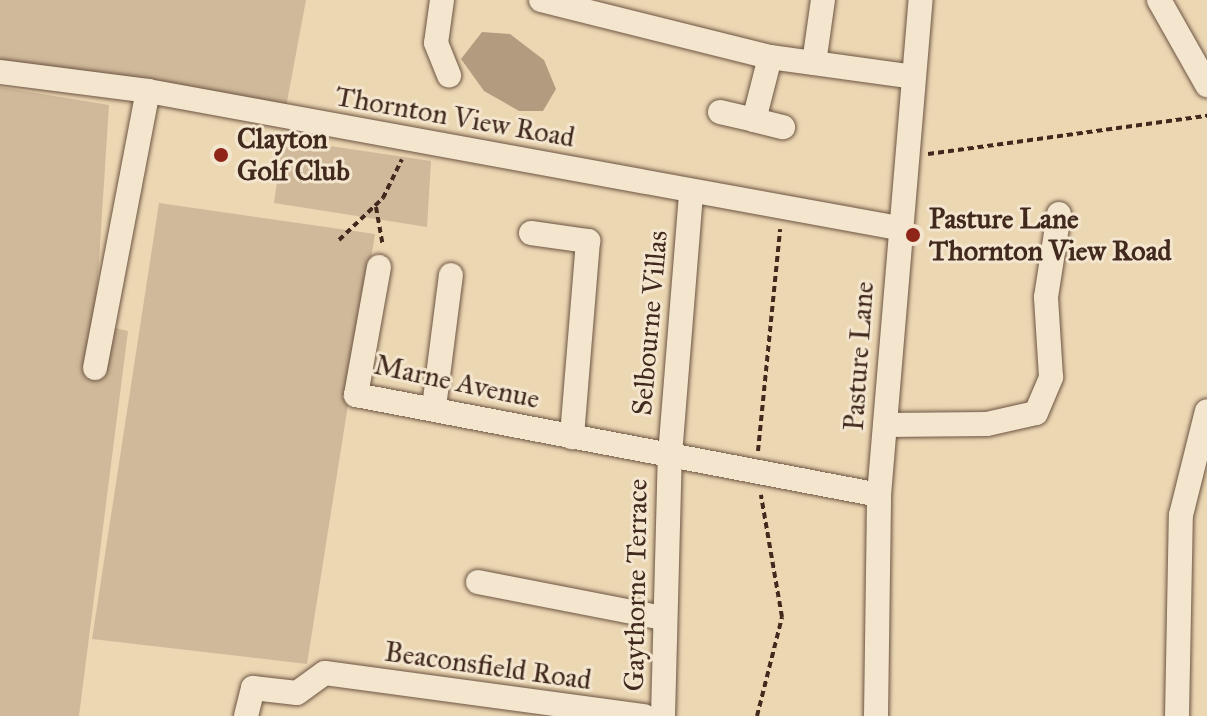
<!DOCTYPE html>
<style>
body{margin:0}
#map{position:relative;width:1207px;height:716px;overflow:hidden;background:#ecd7b3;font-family:"IM FELL Great Primer",serif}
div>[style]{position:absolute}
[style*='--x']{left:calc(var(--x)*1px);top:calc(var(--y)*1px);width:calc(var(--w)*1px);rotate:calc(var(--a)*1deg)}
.green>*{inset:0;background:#cfb99a}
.water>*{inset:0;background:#b29c80}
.path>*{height:4px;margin-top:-2px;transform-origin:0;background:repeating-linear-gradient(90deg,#41291d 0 6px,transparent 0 10px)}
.roads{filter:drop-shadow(0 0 2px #6c5442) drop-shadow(0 0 2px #6c5442)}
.minor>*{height:24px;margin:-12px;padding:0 12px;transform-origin:12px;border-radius:12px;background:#f3e5ce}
.dots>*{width:22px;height:22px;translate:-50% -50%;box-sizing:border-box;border:4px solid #f3e5ce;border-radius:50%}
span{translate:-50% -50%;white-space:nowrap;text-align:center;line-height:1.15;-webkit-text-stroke:6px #f3e5ce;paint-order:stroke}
.street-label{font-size:28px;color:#41291d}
.poi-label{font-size:28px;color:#41291d;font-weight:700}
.left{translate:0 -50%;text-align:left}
</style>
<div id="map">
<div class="green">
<div style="clip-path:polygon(0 0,306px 0,286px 107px,0 62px)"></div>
<div style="clip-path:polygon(0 87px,109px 105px,95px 323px,128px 331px,79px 716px,0 716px)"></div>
<div style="clip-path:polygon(283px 139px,431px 161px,427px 227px,274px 203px)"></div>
<div style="clip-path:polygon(159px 203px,375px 234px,307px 664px,92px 639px)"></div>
</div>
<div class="water">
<div style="clip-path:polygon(482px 32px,510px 34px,544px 60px,556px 89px,543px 111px,519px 111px,484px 91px,461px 59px)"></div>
</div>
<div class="path">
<div style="--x:928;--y:154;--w:282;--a:-7.8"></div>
<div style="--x:376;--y:207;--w:39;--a:80"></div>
<div style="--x:339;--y:240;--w:61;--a:-43.7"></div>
<div style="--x:383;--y:198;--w:43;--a:-64"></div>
<div style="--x:758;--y:451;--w:223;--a:-84.3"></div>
<div style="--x:757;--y:716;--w:102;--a:-75.8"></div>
<div style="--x:782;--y:617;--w:124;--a:-99.8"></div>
</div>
<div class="roads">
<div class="minor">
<div style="--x:442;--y:0;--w:43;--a:97.9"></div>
<div style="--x:436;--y:43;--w:35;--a:68"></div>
<div style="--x:541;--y:0;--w:236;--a:14"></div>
<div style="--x:770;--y:57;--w:145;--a:7.9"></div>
<div style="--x:1159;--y:0;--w:98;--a:60.5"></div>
<div style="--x:814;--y:63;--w:64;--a:-81.9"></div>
<div style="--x:0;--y:72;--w:149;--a:7.3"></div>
<div style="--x:148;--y:91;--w:762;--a:10.35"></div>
<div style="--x:720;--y:112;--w:35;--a:13"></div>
<div style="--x:754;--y:120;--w:65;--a:-75.7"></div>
<div style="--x:754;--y:120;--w:30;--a:14"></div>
<div style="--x:531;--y:233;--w:58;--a:8"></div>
<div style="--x:588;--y:241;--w:197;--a:94.7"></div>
<div style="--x:379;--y:267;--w:130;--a:100.2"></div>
<div style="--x:356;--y:395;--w:532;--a:10.82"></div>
<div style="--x:95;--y:368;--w:282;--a:-79.2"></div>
<div style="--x:434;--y:407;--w:133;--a:-82.7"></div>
<div style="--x:885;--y:425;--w:102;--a:-0.6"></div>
<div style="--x:987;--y:424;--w:50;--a:-12.7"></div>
<div style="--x:1036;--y:413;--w:39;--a:-67"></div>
<div style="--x:1051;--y:377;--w:80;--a:-93.6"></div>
<div style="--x:1046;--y:297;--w:84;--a:-81.1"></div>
<div style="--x:478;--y:582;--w:188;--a:11"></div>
<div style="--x:246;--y:716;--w:29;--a:-76"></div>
<div style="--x:253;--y:688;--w:44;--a:6.5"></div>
<div style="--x:297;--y:693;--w:34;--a:-36"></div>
<div style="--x:325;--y:673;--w:322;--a:7.7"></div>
<div style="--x:663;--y:716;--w:261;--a:-88.5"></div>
<div style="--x:670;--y:455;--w:261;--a:-85.4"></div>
<div style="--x:876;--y:716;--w:221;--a:-89.2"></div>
<div style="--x:879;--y:495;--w:497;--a:-85.2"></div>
<div style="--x:1177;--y:716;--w:201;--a:-88.9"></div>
<div style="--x:1181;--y:515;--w:107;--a:-76"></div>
</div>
</div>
<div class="dots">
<div style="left:221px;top:155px;background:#8f2418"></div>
<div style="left:913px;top:235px;background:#8f2418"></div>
</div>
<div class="street-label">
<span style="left:455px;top:117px;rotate:10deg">Thornton View Road</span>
<span style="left:650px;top:323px;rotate:-85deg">Selbourne Villas</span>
<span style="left:859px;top:356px;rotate:-86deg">Pasture Lane</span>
<span style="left:457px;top:382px;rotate:12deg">Marne Avenue</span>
<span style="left:636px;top:585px;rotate:-89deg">Gaythorne Terrace</span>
<span style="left:488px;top:666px;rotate:8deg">Beaconsfield Road</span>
</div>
<div class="poi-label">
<span class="left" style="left:237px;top:155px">Clayton<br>Golf Club</span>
<span class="left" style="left:929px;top:235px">Pasture Lane<br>Thornton View Road</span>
</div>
</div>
